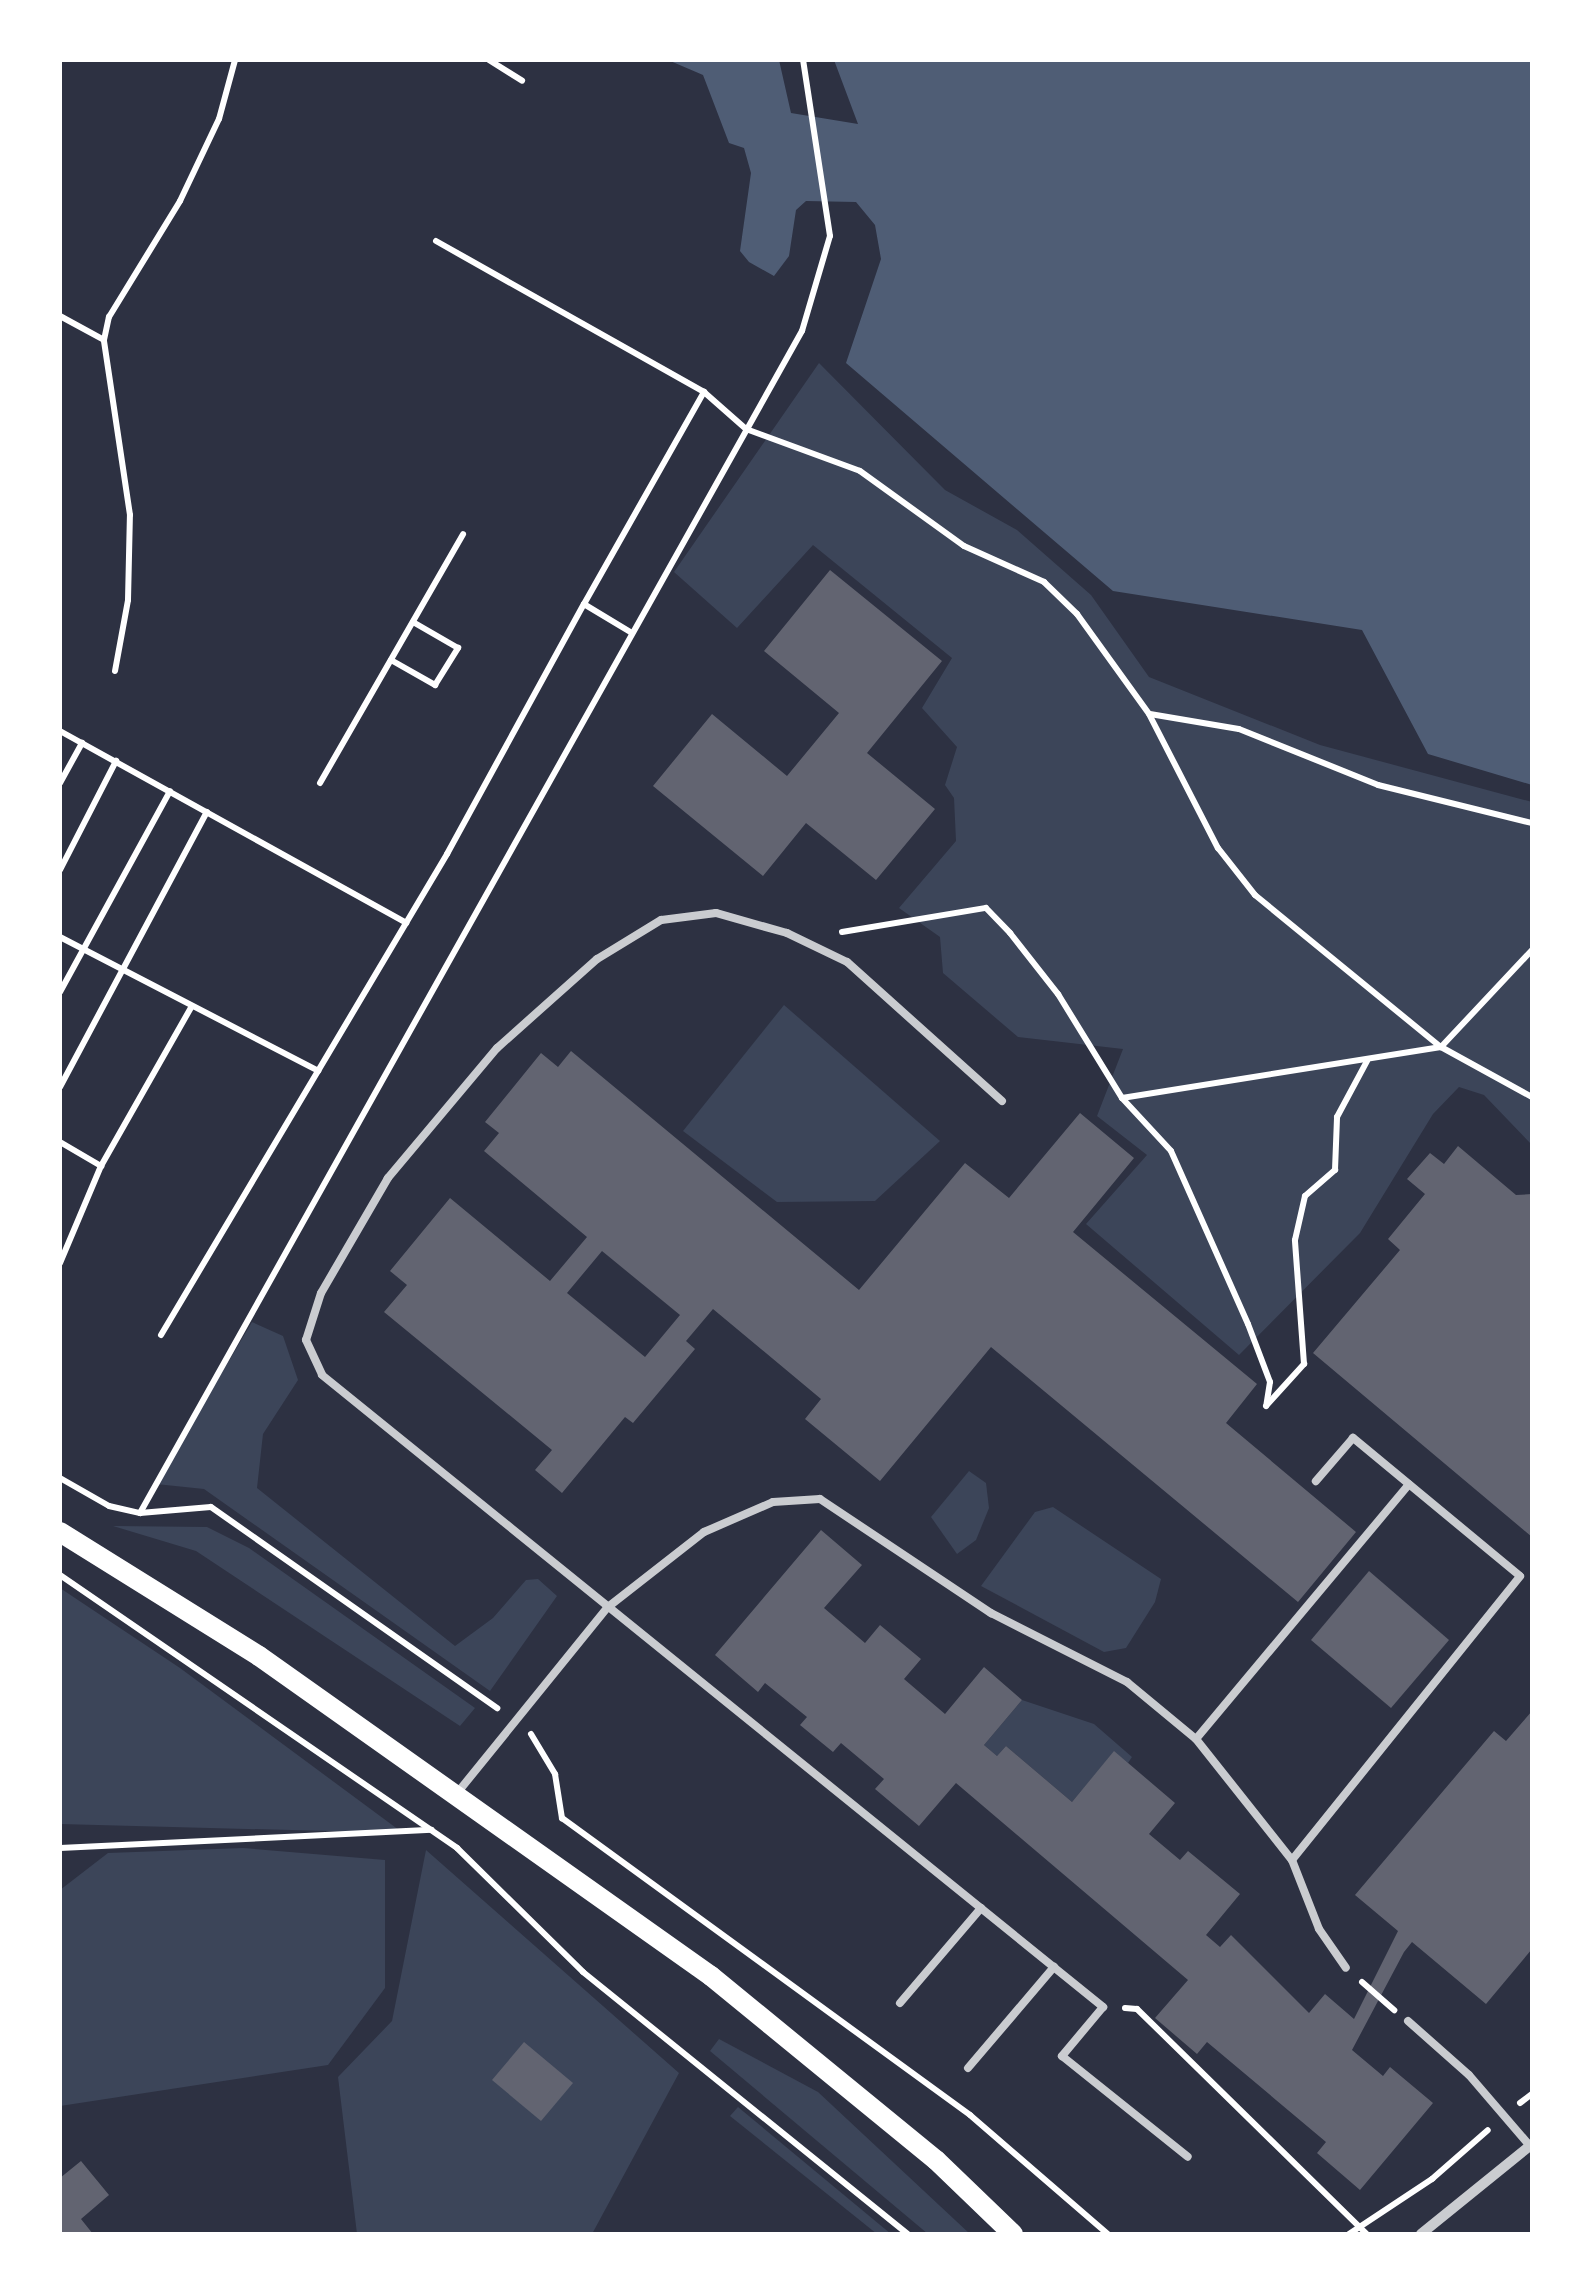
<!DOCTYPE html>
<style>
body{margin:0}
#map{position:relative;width:1592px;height:2294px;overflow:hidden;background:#2d3142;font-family:Lato,sans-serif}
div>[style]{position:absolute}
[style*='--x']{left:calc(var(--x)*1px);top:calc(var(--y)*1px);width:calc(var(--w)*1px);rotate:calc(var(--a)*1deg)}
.green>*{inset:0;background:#3c4559}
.water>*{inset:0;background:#4f5d75}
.building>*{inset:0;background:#626471}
.path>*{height:6px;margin:-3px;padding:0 3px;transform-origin:3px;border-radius:3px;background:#fff}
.service>*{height:8px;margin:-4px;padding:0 4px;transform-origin:4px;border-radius:4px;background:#caccd0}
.minor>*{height:10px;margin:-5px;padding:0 5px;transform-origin:5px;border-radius:5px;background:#caccd0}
.secondary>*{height:20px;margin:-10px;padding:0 10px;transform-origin:10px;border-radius:10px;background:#fff}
span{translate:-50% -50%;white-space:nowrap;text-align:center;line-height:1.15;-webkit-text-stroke:10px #fff;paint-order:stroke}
.frame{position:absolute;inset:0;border:62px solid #fff;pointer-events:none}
</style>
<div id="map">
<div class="green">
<div style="clip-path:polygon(819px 363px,945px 490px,1017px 530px,1091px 595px,1149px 677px,1320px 745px,1532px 802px,1532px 1145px,1484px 1095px,1459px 1087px,1433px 1114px,1360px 1233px,1239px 1355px,1086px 1224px,1147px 1155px,1097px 1116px,1123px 1049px,1018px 1037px,943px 973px,940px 937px,899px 908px,956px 841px,954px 798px,945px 785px,957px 747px,922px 708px,952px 658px,813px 545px,737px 628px,674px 572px)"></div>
<div style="clip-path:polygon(784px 1005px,940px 1141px,875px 1201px,777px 1202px,683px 1131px)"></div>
<div style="clip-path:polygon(252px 1322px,283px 1336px,298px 1380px,263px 1434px,257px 1488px,455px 1646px,493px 1618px,526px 1580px,538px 1579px,557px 1596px,490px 1691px,204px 1489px,156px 1484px)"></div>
<div style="clip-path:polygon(969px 1471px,986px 1483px,989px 1508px,976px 1540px,957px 1554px,931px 1517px)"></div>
<div style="clip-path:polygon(1053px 1507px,1161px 1579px,1155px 1602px,1126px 1648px,1104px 1652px,981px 1586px,1035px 1512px)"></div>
<div style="clip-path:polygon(113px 1526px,207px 1527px,249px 1548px,475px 1708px,460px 1726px,196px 1551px)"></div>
<div style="clip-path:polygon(60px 1588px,180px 1668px,403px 1833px,60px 1824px)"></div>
<div style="clip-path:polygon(1022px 1700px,1094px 1724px,1132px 1757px,1128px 1763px,1114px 1752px,1072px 1802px,1006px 1746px,997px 1756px,984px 1745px)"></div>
<div style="clip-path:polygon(243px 1848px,385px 1860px,385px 1988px,328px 2065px,60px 2106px,60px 1890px,108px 1853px)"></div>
<div style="clip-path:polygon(426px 1850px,679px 2073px,592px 2234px,357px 2234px,338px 2077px,392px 2021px)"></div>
<div style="clip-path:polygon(719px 2039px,818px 2092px,970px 2234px,928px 2234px,710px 2051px)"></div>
<div style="clip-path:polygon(738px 2107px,891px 2234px,877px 2234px,730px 2116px)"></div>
</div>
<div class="water">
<div style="clip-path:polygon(668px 60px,779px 60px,791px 113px,858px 124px,834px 60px,1532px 60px,1532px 785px,1428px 754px,1362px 630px,1113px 591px,846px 363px,881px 259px,875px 225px,856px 202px,806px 201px,796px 210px,789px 256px,774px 276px,749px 262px,740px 251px,751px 173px,744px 148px,729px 143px,703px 75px)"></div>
</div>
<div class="building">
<div style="clip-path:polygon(830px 570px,942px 661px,867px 753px,935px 809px,876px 880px,806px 823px,763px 876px,653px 786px,712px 714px,787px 776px,839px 713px,764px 651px)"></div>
<div style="clip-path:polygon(evenodd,571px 1051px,859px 1290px,965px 1163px,1009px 1198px,1080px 1113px,1134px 1158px,1073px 1232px,1257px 1384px,1226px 1423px,1356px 1532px,1298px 1602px,991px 1347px,880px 1481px,805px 1419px,821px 1399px,713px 1309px,686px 1341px,695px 1349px,633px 1423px,625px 1417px,562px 1493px,535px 1470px,552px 1450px,384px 1312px,407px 1285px,390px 1271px,450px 1198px,550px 1281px,587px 1237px,484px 1151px,499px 1133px,485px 1122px,541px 1053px,558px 1067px,571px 1051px,602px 1251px,680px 1315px,645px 1357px,567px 1293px,602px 1251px)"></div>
<div style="clip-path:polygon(1458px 1146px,1516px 1195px,1532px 1194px,1532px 1537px,1313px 1353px,1400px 1250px,1388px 1239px,1425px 1194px,1407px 1179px,1430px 1153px,1444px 1164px)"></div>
<div style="clip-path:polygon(821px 1530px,862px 1565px,824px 1608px,865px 1643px,880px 1625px,921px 1659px,904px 1679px,945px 1714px,984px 1667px,1022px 1700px,984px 1745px,997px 1756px,1006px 1746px,1072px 1802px,1114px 1751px,1175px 1803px,1149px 1834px,1180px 1860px,1188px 1851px,1240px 1894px,1206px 1935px,1220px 1947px,1231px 1935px,1309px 2013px,1325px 1994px,1354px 2019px,1398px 1931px,1355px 1895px,1494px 1731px,1506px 1741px,1532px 1711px,1532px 1949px,1486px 2004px,1412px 1942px,1404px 1952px,1352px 2050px,1383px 2076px,1390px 2067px,1433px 2103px,1360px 2190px,1317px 2153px,1326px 2142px,1207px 2042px,1197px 2054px,1155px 2018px,1188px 1980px,956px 1783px,919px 1826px,875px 1789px,884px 1779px,841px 1743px,833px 1752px,800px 1725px,807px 1717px,765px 1683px,758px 1692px,715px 1655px)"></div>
<div style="clip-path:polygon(1369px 1571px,1449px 1640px,1391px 1708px,1311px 1640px)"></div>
<div style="clip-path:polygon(524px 2042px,573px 2083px,541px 2121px,492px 2080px)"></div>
<div style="clip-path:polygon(81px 2161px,109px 2195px,81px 2219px,93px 2234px,60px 2234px,60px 2178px)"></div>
</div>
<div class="path">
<div style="--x:489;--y:60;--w:39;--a:32"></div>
<div style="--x:436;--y:241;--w:308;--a:29.4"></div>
<div style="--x:60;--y:316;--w:50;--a:28.6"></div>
<div style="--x:632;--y:633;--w:56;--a:-148.9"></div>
<div style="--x:584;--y:604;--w:244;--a:-60.5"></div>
<div style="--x:704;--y:392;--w:56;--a:41.4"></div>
<div style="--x:746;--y:429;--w:121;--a:20.2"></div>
<div style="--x:860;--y:471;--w:128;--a:35.8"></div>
<div style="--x:964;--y:546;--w:88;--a:24.2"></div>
<div style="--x:1044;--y:582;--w:46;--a:44.1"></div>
<div style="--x:1077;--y:614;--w:123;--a:54.2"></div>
<div style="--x:1149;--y:714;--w:151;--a:62.8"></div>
<div style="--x:1218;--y:848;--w:60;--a:51.8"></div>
<div style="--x:1255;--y:895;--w:240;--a:39.3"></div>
<div style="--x:1441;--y:1047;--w:104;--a:28.8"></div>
<div style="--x:391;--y:660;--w:51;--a:29.6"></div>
<div style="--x:435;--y:685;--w:44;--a:-58.1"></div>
<div style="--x:458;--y:648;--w:52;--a:-150"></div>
<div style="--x:115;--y:671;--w:72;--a:-79.6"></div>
<div style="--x:128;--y:600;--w:85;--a:-88.7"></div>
<div style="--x:130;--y:515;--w:177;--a:-98.5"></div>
<div style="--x:104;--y:340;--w:24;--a:-78"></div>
<div style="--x:109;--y:317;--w:136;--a:-58.5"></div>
<div style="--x:180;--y:201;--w:91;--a:-64.6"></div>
<div style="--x:219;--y:119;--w:61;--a:-74.8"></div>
<div style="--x:1150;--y:714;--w:90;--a:9.6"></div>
<div style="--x:1239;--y:729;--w:150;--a:21.9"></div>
<div style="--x:1378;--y:785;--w:159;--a:13.9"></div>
<div style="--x:60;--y:731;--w:396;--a:29"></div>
<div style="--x:60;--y:783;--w:46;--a:-61.2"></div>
<div style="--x:320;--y:783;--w:287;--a:-60.1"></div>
<div style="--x:60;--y:870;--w:123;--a:-62.8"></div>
<div style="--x:842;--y:932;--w:146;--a:-9.5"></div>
<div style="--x:986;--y:908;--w:35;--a:46"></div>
<div style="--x:1010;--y:933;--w:78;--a:51.8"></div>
<div style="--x:1058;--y:994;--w:122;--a:58.4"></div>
<div style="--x:1122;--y:1098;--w:72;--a:47.2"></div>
<div style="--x:1171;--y:1151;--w:189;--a:66"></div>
<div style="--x:1248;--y:1324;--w:62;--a:69.2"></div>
<div style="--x:1270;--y:1382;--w:24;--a:99"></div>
<div style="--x:60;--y:937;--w:291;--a:27.4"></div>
<div style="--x:60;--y:992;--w:229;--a:-61.3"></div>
<div style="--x:60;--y:1087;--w:312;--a:-61.9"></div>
<div style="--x:1122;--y:1098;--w:323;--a:-9.1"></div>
<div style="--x:1441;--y:1047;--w:133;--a:-46.8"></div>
<div style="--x:60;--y:1142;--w:48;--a:30.3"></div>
<div style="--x:101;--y:1166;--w:184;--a:-60.4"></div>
<div style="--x:60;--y:1263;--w:105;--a:-67.1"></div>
<div style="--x:161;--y:1335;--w:560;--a:-59.26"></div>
<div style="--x:447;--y:854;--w:285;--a:-61.3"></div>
<div style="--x:1266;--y:1406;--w:57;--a:-47.9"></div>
<div style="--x:1304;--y:1364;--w:124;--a:-94.2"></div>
<div style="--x:1295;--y:1240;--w:45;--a:-77.2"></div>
<div style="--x:1305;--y:1196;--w:40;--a:-41"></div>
<div style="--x:1335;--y:1170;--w:53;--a:-87.8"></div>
<div style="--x:1337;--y:1117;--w:64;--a:-61.8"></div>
<div style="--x:60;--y:1478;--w:56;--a:29.7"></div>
<div style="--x:109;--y:1506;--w:32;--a:13"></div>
<div style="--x:140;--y:1513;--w:71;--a:-4.8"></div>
<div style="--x:211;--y:1507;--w:350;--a:35.1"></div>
<div style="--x:140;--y:1513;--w:1355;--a:-60.75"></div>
<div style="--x:802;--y:331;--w:99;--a:-73.6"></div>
<div style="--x:830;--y:236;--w:178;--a:-98.7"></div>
<div style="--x:60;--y:1575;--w:482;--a:34.5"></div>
<div style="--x:457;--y:1848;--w:177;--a:44.5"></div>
<div style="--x:583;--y:1972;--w:417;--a:38.9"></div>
<div style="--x:531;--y:1734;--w:47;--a:59"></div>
<div style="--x:555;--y:1774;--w:45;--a:81"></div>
<div style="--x:562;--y:1818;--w:505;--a:36.05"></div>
<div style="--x:970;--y:2115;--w:182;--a:40.8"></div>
<div style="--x:60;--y:1848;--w:372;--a:-2.8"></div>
<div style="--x:1362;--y:1982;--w:43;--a:41.2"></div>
<div style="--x:1125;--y:2008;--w:12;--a:5"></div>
<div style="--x:1137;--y:2009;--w:322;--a:44.4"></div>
<div style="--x:1520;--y:2103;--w:15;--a:-37"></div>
<div style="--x:1349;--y:2234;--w:100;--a:-33.5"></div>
<div style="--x:1432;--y:2179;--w:74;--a:-41.2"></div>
</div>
<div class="service">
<div style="--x:1002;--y:1101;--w:208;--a:-138.1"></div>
<div style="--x:847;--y:962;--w:67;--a:-154.2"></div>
<div style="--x:787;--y:933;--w:74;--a:-164.3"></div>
<div style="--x:716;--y:913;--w:55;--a:172.7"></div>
<div style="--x:661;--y:920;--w:75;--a:148.6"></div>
<div style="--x:597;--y:959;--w:134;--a:138.3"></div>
<div style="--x:497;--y:1048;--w:170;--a:130"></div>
<div style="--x:388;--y:1178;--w:133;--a:120.2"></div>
<div style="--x:321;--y:1293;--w:49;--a:107.7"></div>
<div style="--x:306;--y:1340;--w:38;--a:65"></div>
<div style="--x:322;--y:1375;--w:1005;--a:38.98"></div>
<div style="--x:1103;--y:2007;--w:64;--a:129.9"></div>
<div style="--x:1062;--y:2056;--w:161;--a:38.7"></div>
<div style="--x:1196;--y:1739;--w:332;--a:-50.1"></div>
<div style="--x:458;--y:1792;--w:238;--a:-51"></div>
<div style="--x:608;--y:1607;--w:122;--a:-38"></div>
<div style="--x:704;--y:1532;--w:75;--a:-23.5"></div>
<div style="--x:773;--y:1502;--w:47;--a:-3.7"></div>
<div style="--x:820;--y:1499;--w:206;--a:33.7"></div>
<div style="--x:991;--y:1613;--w:153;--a:26.9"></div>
<div style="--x:1127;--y:1682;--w:89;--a:39.6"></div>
<div style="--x:1196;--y:1739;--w:154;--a:51.6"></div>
<div style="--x:1292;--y:1860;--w:74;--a:68.6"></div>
<div style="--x:1319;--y:1929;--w:47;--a:55.3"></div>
<div style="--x:1292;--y:1860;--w:364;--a:-51.2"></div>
<div style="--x:1520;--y:1576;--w:217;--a:-140.4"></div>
<div style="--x:1353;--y:1438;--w:57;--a:130.7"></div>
<div style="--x:900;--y:2003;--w:125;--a:-49.5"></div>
<div style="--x:1408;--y:2021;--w:81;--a:41.5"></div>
<div style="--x:1469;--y:2075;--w:94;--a:49.3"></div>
<div style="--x:968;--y:2068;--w:133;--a:-49.6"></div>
</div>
<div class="minor">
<div style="--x:1421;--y:2234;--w:143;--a:-39"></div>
</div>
<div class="secondary">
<div style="--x:60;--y:1532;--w:234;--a:31.9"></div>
<div style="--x:259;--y:1656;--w:554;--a:35.3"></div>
<div style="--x:711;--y:1976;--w:291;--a:39.3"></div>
<div style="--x:936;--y:2160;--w:107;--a:43.9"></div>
</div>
<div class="frame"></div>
</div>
